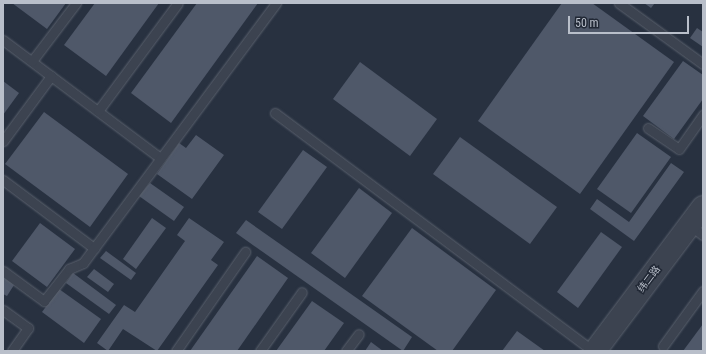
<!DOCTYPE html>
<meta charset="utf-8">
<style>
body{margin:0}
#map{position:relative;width:706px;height:354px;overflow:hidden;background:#283140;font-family:"Roboto Condensed","Noto Sans SC",sans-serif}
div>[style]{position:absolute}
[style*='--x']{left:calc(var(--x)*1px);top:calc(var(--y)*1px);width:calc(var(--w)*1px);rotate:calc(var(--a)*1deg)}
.building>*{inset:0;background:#4f5869}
.roads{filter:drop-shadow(0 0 1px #5a616d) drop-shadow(0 0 1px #5a616d)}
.service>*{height:9px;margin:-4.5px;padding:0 4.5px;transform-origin:4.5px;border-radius:4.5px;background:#3c4350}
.tertiary>*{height:22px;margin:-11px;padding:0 11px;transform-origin:11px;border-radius:11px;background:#3c4350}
span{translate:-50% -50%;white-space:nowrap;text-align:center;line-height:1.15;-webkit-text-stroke:3px #212835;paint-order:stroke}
.street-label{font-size:10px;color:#b9bfca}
.frame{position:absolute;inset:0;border:4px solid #b9bfca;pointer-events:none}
.scale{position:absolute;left:568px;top:16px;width:121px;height:18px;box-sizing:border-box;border:2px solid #b9bfca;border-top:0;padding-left:5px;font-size:12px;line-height:14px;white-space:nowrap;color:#b9bfca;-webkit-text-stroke:3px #212835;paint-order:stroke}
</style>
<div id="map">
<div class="building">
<div style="clip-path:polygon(12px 3px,66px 3px,47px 29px)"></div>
<div style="clip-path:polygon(95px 3px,159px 3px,106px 76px,64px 45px)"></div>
<div style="clip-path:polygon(197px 3px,258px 3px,171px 123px,131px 93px)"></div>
<div style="clip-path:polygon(562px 3px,592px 3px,674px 62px,580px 194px,478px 121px)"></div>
<div style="clip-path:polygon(644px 3px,655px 3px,651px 8px)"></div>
<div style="clip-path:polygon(697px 28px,703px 32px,703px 47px,690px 38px)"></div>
<div style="clip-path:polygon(683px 61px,703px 75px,703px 99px,674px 139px,643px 116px)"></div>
<div style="clip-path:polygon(360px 62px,437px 119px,410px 156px,333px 99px)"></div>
<div style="clip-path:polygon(3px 81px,19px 93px,3px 115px)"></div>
<div style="clip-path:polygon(44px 112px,128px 174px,90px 227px,5px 164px)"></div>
<div style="clip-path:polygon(637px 133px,671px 157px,631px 213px,597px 189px)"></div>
<div style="clip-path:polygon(196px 135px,224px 155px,192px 199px,157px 174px,179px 143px,186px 148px)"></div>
<div style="clip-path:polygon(460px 137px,557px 207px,530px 244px,433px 174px)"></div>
<div style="clip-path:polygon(303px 150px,327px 167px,282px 229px,258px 212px)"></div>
<div style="clip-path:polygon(671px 163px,684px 172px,634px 241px,590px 209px,597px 199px,629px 222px)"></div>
<div style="clip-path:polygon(150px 183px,184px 207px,174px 221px,139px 196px)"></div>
<div style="clip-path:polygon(359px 188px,392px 213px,345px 278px,311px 253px)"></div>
<div style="clip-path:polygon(152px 218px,166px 228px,136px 269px,123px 259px)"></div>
<div style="clip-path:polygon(189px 218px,224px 242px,211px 260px,218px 265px,157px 351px,123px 329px,108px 351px,97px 343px,124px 305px,135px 312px,185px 241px,177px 235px)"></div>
<div style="clip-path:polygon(246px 220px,412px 337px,403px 351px,236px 233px)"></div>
<div style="clip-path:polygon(40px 223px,75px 249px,47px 287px,12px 261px)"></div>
<div style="clip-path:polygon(412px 228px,496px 290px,452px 351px,438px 351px,362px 296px)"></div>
<div style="clip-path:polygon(601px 232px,622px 247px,578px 308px,557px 292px)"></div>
<div style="clip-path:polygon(106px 251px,136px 273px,131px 280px,100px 258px)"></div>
<div style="clip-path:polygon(257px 256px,288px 278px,237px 351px,190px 351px)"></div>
<div style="clip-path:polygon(94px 269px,114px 284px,108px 292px,87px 277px)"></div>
<div style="clip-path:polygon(73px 273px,116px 305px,109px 314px,66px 283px)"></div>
<div style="clip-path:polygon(3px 277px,14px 285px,7px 296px,3px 294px)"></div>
<div style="clip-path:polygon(59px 289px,101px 319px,84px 343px,42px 312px)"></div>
<div style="clip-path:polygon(312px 301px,344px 323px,324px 351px,276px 351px)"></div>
<div style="clip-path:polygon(703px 324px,703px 351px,683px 351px)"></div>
<div style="clip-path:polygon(517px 331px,545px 351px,502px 351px)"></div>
<div style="clip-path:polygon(371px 342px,383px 351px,365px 351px)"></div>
</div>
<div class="roads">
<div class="service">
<div style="--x:619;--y:3;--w:104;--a:36"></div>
<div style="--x:3;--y:40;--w:196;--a:36.9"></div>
<div style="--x:32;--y:61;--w:73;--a:-52.8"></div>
<div style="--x:98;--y:111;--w:134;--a:-53.5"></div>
<div style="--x:275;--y:113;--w:397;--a:36.8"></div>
<div style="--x:648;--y:128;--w:37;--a:34"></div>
<div style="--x:679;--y:149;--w:42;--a:-54.8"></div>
<div style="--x:3;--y:141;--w:81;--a:-53.6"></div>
<div style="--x:3;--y:180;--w:114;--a:36.8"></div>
<div style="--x:690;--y:225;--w:16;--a:38"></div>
<div style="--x:3;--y:271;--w:51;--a:36.2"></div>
<div style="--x:44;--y:301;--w:41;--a:-52"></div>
<div style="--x:69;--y:269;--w:15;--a:-23"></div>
<div style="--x:83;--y:263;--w:324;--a:-53.4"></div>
<div style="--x:3;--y:310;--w:31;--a:36"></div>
<div style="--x:28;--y:328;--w:28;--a:125"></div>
<div style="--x:663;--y:346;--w:68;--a:-54"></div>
<div style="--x:176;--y:351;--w:121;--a:-55.1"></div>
<div style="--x:260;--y:351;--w:72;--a:-54.6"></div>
<div style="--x:346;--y:351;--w:21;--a:-53"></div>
</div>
<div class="tertiary">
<div style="--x:595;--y:351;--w:180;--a:-53.1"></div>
</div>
</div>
<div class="street-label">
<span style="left:649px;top:279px;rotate:-53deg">纬二路</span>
</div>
<div class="frame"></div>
<div class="scale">50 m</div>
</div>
